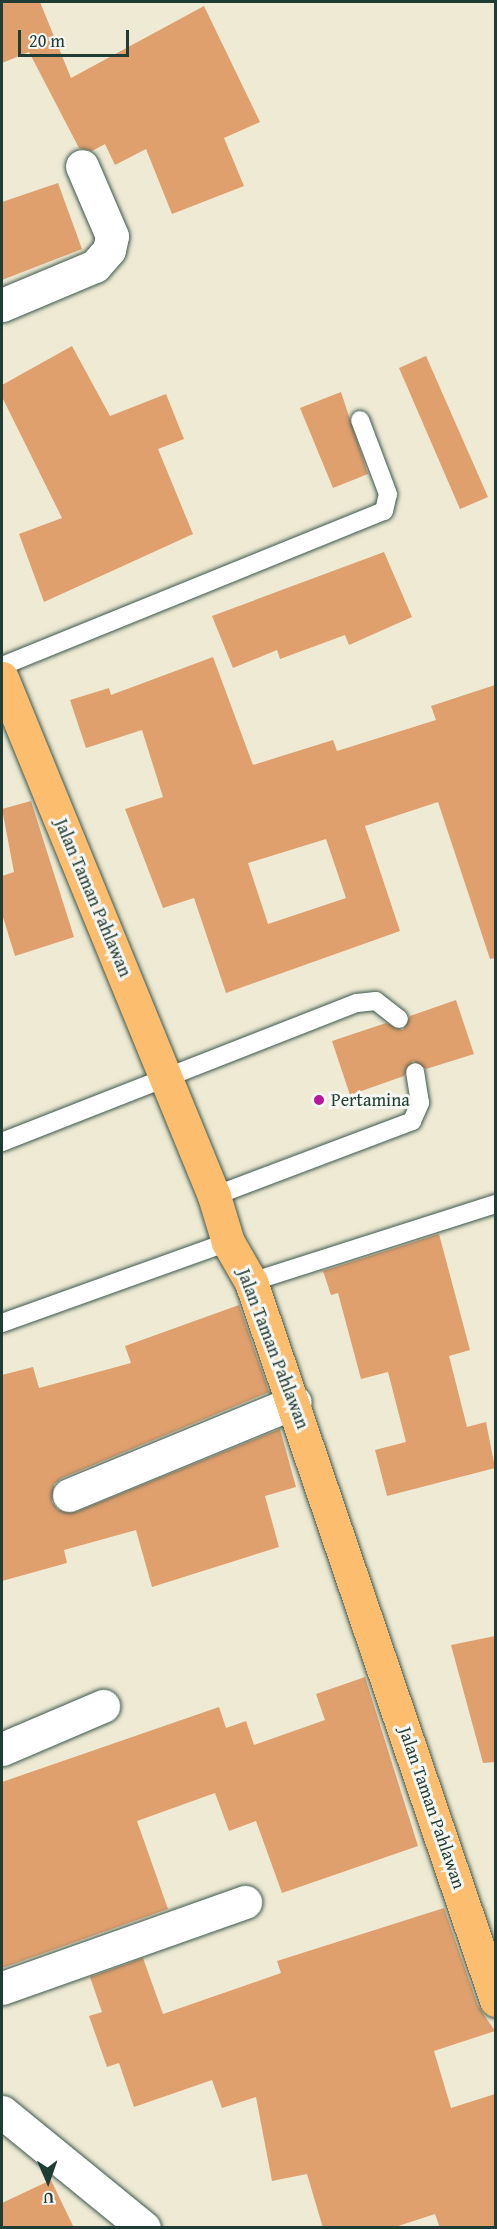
<!DOCTYPE html>
<style>
body{margin:0}
#map{position:relative;width:497px;height:2229px;overflow:hidden;background:#eeead4;font-family:"Gentium Book Plus",serif}
div>[style]{position:absolute}
[style*='--x']{left:calc(var(--x)*1px);top:calc(var(--y)*1px);width:calc(var(--w)*1px);rotate:calc(var(--a)*1deg)}
.building>*{inset:0;background:#e0a06e}
.roads{filter:drop-shadow(0 0 2px #3e574c) drop-shadow(0 0 2px #3e574c)}
.service>*{height:18px;margin:-9px;padding:0 9px;transform-origin:9px;border-radius:9px;background:#fff}
.minor>*{height:33px;margin:-16.5px;padding:0 16.5px;transform-origin:16.5px;border-radius:16.5px;background:#fff}
.primary>*{height:33px;margin:-16.5px;padding:0 16.5px;transform-origin:16.5px;border-radius:16.5px;background:#fcbd6f}
.dots>*{width:16px;height:16px;translate:-50% -50%;box-sizing:border-box;border:3px solid #f6f6f2;border-radius:50%}
span{translate:-50% -50%;white-space:nowrap;text-align:center;line-height:1.15;-webkit-text-stroke:6px #f6f6f2;paint-order:stroke}
.street-label{font-size:18px;color:#1f3d34}
.poi-label{font-size:18px;color:#1f3d34}
.left{translate:0 -50%;text-align:left}
.frame{position:absolute;inset:0;border:3px solid #1f3d34;pointer-events:none}
.north{position:absolute;left:18px;top:2151px;width:60px;height:60px;-webkit-text-stroke:4px #f6f6f2;paint-order:stroke;rotate:178deg;font-size:16px;font-weight:700;line-height:24px;text-align:center;color:#1f3d34}
.north::after{content:'';display:block;margin:auto;width:21px;height:27px;background:#1f3d34;clip-path:polygon(50% 0,100% 100%,50% 72%,0 100%)}
.scale{position:absolute;left:18px;top:30px;width:111px;height:27px;box-sizing:border-box;border:3px solid #1f3d34;border-top:0;padding-left:8px;font-size:18px;line-height:21px;white-space:nowrap;color:#1f3d34;-webkit-text-stroke:4px #f6f6f2;paint-order:stroke}
</style>
<div id="map">
<div class="building">
<div style="clip-path:polygon(2px 2px,40px 2px,71px 78px,204px 6px,260px 122px,224px 138px,244px 186px,172px 214px,146px 149px,115px 165px,105px 144px,92px 151px,79px 148px,29px 52px,2px 63px)"></div>
<div style="clip-path:polygon(58px 183px,82px 249px,2px 280px,2px 202px)"></div>
<div style="clip-path:polygon(72px 346px,110px 416px,166px 394px,184px 439px,158px 449px,193px 534px,44px 602px,19px 534px,62px 518px,2px 397px,2px 385px)"></div>
<div style="clip-path:polygon(426px 356px,488px 497px,460px 509px,399px 368px)"></div>
<div style="clip-path:polygon(341px 392px,368px 474px,333px 488px,300px 408px)"></div>
<div style="clip-path:polygon(384px 552px,412px 617px,349px 645px,345px 635px,280px 659px,277px 650px,233px 668px,212px 616px)"></div>
<div style="clip-path:polygon(evenodd,213px 657px,253px 765px,333px 740px,337px 751px,436px 720px,431px 706px,495px 685px,495px 958px,490px 959px,438px 802px,365px 826px,400px 931px,226px 993px,194px 898px,163px 908px,125px 809px,163px 797px,142px 730px,86px 748px,70px 700px,109px 688px,111px 695px,213px 657px,326px 839px,346px 898px,268px 924px,248px 863px,326px 839px)"></div>
<div style="clip-path:polygon(31px 801px,74px 937px,15px 956px,2px 914px,2px 876px,14px 872px,2px 809px)"></div>
<div style="clip-path:polygon(456px 1000px,474px 1054px,426px 1069px,413px 1061px,404px 1076px,350px 1095px,332px 1041px,386px 1023px,403px 1030px,410px 1016px)"></div>
<div style="clip-path:polygon(439px 1234px,470px 1350px,449px 1356px,467px 1427px,486px 1422px,495px 1468px,387px 1496px,375px 1450px,406px 1442px,388px 1372px,361px 1379px,338px 1293px,331px 1295px,323px 1271px)"></div>
<div style="clip-path:polygon(239px 1305px,269px 1392px,62px 1478px,54px 1484px,52px 1502px,58px 1510px,76px 1512px,280px 1429px,296px 1487px,265px 1496px,279px 1547px,152px 1587px,136px 1530px,64px 1550px,67px 1563px,2px 1581px,2px 1375px,33px 1367px,39px 1388px,131px 1363px,125px 1346px)"></div>
<div style="clip-path:polygon(495px 1636px,495px 1762px,483px 1763px,451px 1645px)"></div>
<div style="clip-path:polygon(365px 1677px,418px 1846px,282px 1893px,256px 1821px,229px 1831px,215px 1793px,137px 1821px,168px 1909px,2px 1968px,2px 1782px,219px 1707px,226px 1728px,246px 1721px,254px 1745px,325px 1720px,316px 1694px)"></div>
<div style="clip-path:polygon(444px 1908px,478px 2006px,495px 2031px,434px 2051px,451px 2108px,495px 2094px,495px 2228px,440px 2228px,435px 2214px,392px 2228px,323px 2228px,307px 2174px,272px 2181px,256px 2097px,222px 2108px,212px 2080px,134px 2107px,119px 2063px,107px 2067px,89px 2016px,102px 2012px,90px 1977px,143px 1958px,163px 2014px,281px 1973px,277px 1961px)"></div>
<div style="clip-path:polygon(51px 2180px,74px 2228px,2px 2228px,2px 2203px)"></div>
</div>
<div class="roads">
<div class="service">
<div style="--x:2;--y:666;--w:412;--a:-22.1"></div>
<div style="--x:384;--y:511;--w:17;--a:-77"></div>
<div style="--x:388;--y:494;--w:79;--a:-110.7"></div>
<div style="--x:2;--y:1142;--w:381;--a:-21.4"></div>
<div style="--x:357;--y:1003;--w:19;--a:-6"></div>
<div style="--x:376;--y:1001;--w:29;--a:38"></div>
<div style="--x:214;--y:1196;--w:212;--a:-20.7"></div>
<div style="--x:412;--y:1121;--w:20;--a:-66"></div>
<div style="--x:420;--y:1103;--w:31;--a:-99"></div>
<div style="--x:251;--y:1282;--w:257;--a:-17.7"></div>
<div style="--x:2;--y:1323;--w:240;--a:-19.7"></div>
</div>
<div class="minor">
<div style="--x:2;--y:305;--w:101;--a:-22.8"></div>
<div style="--x:95;--y:266;--w:21;--a:-49"></div>
<div style="--x:109;--y:250;--w:14;--a:-78"></div>
<div style="--x:112;--y:236;--w:76;--a:-113.2"></div>
<div style="--x:69;--y:1495;--w:244;--a:-22.4"></div>
<div style="--x:2;--y:1749;--w:110;--a:-23.1"></div>
<div style="--x:2;--y:1988;--w:258;--a:-19.5"></div>
<div style="--x:2;--y:2112;--w:183;--a:39.2"></div>
</div>
<div class="primary">
<div style="--x:2;--y:678;--w:560;--a:67.74"></div>
<div style="--x:214;--y:1196;--w:48;--a:73.1"></div>
<div style="--x:228;--y:1242;--w:46;--a:60.1"></div>
<div style="--x:251;--y:1282;--w:759;--a:71.16"></div>
</div>
</div>
<div class="dots">
<div style="left:319px;top:1100px;background:#b5179e"></div>
</div>
<div class="street-label">
<span style="left:93px;top:898px;rotate:67deg">Jalan Taman Pahlawan</span>
<span style="left:273px;top:1349px;rotate:69deg">Jalan Taman Pahlawan</span>
<span style="left:432px;top:1808px;rotate:71deg">Jalan Taman Pahlawan</span>
</div>
<div class="poi-label">
<span class="left" style="left:331px;top:1100px">Pertamina</span>
</div>
<div class="frame"></div>
<div class="north">U</div>
<div class="scale">20 m</div>
</div>
